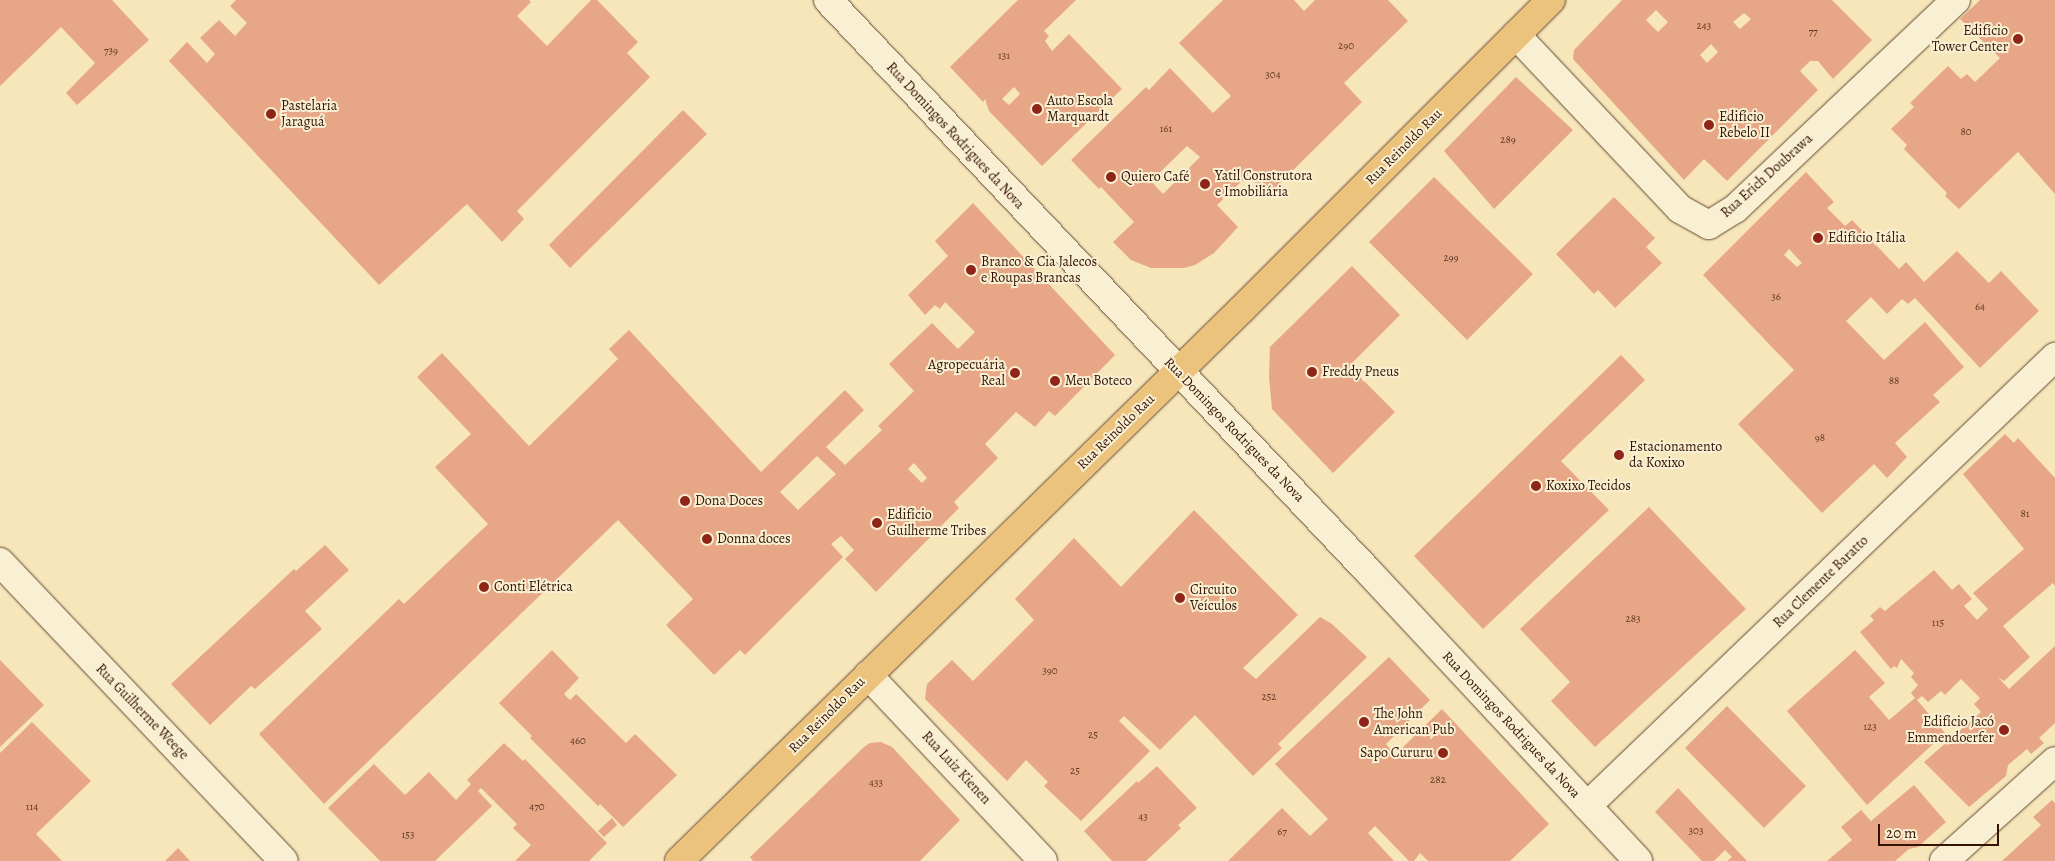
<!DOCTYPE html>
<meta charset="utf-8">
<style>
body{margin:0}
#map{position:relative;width:2055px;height:861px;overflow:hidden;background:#f6e6ba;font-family:Alegreya,serif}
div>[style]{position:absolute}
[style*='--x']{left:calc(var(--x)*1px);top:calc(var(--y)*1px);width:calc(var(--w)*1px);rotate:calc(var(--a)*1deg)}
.building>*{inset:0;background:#e7a786}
.roads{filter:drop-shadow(0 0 1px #644832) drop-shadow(0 0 1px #644832)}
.minor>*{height:28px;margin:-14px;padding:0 14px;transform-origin:14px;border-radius:14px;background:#f9efd2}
.major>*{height:28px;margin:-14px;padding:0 14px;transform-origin:14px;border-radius:14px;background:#ebc37d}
.dots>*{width:14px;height:14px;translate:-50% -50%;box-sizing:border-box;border:2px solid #f9efd2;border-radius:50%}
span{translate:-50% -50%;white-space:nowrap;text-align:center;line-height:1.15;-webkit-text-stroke:4px #f9efd2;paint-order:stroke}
.number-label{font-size:11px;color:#603824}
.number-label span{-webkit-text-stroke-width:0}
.poi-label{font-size:14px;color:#331304}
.right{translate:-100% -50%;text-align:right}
.left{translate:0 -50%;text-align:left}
.street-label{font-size:14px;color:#331304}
.scale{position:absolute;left:1878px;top:824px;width:121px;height:22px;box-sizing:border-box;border:2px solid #331304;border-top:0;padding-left:6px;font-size:15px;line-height:18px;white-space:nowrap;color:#331304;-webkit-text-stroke:4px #f9efd2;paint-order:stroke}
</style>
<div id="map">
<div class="building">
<div style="clip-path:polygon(0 0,112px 0,149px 40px,77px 105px,66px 93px,95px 63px,61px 27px,0 86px)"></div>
<div style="clip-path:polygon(236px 0,529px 0,531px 2px,517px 16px,547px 46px,591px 0,597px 0,638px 42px,627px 53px,650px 77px,517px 211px,524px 219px,502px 242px,467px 204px,379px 285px,169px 61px,187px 42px,207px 63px,215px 54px,200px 38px,219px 20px,235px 36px,247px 23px,230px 6px)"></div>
<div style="clip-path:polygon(evenodd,1018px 0,1076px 0,1044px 31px,1049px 36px,1045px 41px,1052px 51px,1069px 34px,1122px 89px,1042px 166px,989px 111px,985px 99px,983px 102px,950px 67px,1018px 0,1014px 87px,1020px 94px,1009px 105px,1002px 99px,1014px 87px)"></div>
<div style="clip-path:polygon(evenodd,1223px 0,1294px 0,1304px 11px,1315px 0,1388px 0,1408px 21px,1344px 83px,1362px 102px,1268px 195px,1248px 175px,1217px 205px,1238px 227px,1214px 253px,1195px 265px,1184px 268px,1151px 268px,1131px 260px,1113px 242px,1134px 222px,1101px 187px,1099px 189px,1071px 160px,1146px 87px,1149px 90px,1170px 68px,1213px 113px,1231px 96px,1179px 43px,1223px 0,1187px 146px,1200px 157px,1163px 194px,1151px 181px,1187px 146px)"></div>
<div style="clip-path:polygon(evenodd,1622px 0,1832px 0,1872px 40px,1833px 79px,1818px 61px,1810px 61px,1800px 71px,1818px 90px,1727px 181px,1704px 159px,1684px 180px,1573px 59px,1574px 50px,1622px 0,1656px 10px,1668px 22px,1658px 32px,1646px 20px,1656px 10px,1622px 0,1744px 13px,1751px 19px,1740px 29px,1733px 22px,1744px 13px,1622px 0,1711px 44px,1718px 52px,1707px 63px,1700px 55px,1711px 44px)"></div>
<div style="clip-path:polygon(1980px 0,2055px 0,2055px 194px,2018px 152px,1959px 209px,1945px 196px,1947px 193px,1904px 149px,1907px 145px,1891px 129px,1914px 107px,1910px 103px,1948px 66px,1961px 79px,1967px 74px,1975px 82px,2000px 58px,1960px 19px)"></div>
<div style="clip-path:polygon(1516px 77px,1573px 130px,1494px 209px,1444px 151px)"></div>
<div style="clip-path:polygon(683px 110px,707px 134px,570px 268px,549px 245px)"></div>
<div style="clip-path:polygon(evenodd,1806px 172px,1834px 202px,1827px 208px,1845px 226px,1852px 220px,1899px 269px,1906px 262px,1924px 282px,1957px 251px,1989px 283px,2001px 271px,2039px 311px,1980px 368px,1915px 298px,1908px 304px,1902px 299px,1887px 314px,1871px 297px,1846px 321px,1884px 360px,1925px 322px,1964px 367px,1933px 395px,1940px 402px,1895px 443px,1907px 457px,1887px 478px,1874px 464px,1822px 513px,1738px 424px,1794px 370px,1703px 275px,1806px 172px,1789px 249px,1802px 263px,1797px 267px,1784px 255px,1789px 249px)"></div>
<div style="clip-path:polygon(1434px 177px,1533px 274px,1467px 340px,1369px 242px)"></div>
<div style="clip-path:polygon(1614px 197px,1655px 238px,1646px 247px,1662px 263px,1615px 308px,1598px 290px,1594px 294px,1556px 254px)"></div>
<div style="clip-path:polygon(evenodd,973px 203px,1115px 355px,1055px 416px,1049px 411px,1035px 427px,1016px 412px,985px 444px,998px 458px,954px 502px,959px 508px,876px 592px,845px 559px,854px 550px,841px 536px,831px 544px,843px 557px,745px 655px,740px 650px,714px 675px,666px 625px,693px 599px,618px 520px,324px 804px,259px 734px,399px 599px,404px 604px,488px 524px,435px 467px,471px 434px,417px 377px,442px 353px,529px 446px,618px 359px,609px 349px,629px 330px,761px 472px,845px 390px,864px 410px,826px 447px,845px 465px,882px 430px,878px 426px,914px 391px,889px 364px,932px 323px,958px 349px,975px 332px,945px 302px,940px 309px,935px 305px,925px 315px,908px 295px,948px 256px,935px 241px,973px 203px,817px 456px,836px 474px,798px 510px,780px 492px,817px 456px,973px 203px,914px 463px,927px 478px,922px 483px,908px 469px,914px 463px)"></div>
<div style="clip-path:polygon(1352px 266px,1400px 315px,1349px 366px,1395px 412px,1333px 473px,1272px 409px,1269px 377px,1270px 347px)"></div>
<div style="clip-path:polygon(1621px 355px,1645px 380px,1561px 461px,1609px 510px,1483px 629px,1414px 556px)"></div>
<div style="clip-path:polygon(2005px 434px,2014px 443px,2018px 438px,2055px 478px,2055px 586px,2053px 583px,2003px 626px,2030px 657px,2004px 681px,1998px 677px,2009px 689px,2055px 646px,2055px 723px,2039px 738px,2044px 743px,2031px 754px,2027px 749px,2008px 765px,2006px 776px,1969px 807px,1924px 762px,1981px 712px,1974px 704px,1980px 698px,1961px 679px,1945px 695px,1941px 691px,1928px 702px,1922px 696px,1917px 700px,1945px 733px,1867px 805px,1787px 711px,1855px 650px,1885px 683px,1869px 697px,1889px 720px,1915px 698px,1911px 693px,1918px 685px,1911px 677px,1914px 673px,1901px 659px,1897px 668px,1894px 666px,1891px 669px,1860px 632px,1874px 620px,1870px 616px,1880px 607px,1885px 611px,1934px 570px,1952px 590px,1959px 584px,1972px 599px,1964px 606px,1977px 620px,1988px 609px,1973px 593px,2024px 549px,1963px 474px)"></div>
<div style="clip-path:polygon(1649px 507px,1746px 609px,1595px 747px,1551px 701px,1570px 682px,1520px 629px)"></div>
<div style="clip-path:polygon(1194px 510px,1298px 615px,1243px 668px,1256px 679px,1320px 617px,1332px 624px,1367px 657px,1278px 744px,1282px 748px,1253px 776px,1195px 715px,1160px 750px,1124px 716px,1119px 721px,1150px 751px,1081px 821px,1044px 786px,1048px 782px,1026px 760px,1007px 781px,925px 699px,927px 684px,952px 660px,973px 681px,1034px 620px,1015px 599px,1074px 538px,1121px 587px)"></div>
<div style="clip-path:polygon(325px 545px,349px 570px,305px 611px,322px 629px,255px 689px,251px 686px,210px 725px,171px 684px,294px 569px,296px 571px)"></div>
<div style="clip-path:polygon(552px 650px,579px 678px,564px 694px,570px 700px,576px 694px,626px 743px,635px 734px,677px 775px,623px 827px,600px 804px,598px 806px,530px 738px,532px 736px,499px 703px)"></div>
<div style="clip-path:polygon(1389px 657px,1430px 700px,1386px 744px,1395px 755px,1442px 709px,1549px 824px,1510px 861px,1428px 861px,1420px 853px,1414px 861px,1409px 861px,1375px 826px,1368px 833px,1394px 861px,1228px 861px,1282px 808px,1310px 836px,1328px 819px,1275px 764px)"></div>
<div style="clip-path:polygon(0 660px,44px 705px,0 747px)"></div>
<div style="clip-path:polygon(1727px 706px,1806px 786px,1764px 828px,1685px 748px)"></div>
<div style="clip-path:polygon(32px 722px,91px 781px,36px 834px,62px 861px,0 861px,0 753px)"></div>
<div style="clip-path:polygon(881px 742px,892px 747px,960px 820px,920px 861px,753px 861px,750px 857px,864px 747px,870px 743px)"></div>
<div style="clip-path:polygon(504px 743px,523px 761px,525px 759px,607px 843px,589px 861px,515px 861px,531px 845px,513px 828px,517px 824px,481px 788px,478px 791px,492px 806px,435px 861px,380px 861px,328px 808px,374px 764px,405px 795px,429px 772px,456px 800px,471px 784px,467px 780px)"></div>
<div style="clip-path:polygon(1157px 766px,1197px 808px,1178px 825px,1181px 828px,1146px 861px,1112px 861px,1084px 831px,1137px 781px,1138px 783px)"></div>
<div style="clip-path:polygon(1914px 785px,1946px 822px,1918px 847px,1909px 849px,1895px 861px,1827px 861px,1852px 840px,1841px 827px,1861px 810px,1871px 821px)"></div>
<div style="clip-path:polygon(1678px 788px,1747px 861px,1727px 861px,1732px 857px,1725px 850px,1714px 861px,1702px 861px,1655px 812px)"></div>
<div style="clip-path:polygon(2052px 800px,2055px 803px,2055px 861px,2002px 861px,2041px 825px,2033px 817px)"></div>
<div style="clip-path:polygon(612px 818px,617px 825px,604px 837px,598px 831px)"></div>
<div style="clip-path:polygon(178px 848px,190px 861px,165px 861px)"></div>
</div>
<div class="roads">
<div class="minor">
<div style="--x:828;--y:0;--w:786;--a:46.6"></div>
<div style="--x:1368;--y:571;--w:396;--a:47"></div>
<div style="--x:1516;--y:35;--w:239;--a:46.7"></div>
<div style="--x:1680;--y:209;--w:33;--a:29"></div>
<div style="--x:1709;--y:225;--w:31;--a:-32"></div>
<div style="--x:1735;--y:209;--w:304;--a:-43.4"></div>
<div style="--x:0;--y:562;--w:412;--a:46.5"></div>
<div style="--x:868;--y:675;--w:255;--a:46.7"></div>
<div style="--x:1587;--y:806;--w:649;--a:-43.81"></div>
<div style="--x:1944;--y:861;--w:149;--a:-42"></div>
</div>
<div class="major">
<div style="--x:679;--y:861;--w:788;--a:-44.43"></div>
<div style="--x:1242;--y:309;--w:437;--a:-45"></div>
</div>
</div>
<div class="dots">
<div style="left:2018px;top:39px;background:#8f2418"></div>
<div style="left:1037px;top:109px;background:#8f2418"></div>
<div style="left:271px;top:114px;background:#8f2418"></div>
<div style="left:1709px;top:125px;background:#8f2418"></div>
<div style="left:1111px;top:177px;background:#8f2418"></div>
<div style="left:1205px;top:184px;background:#8f2418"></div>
<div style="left:1818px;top:238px;background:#8f2418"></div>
<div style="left:971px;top:270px;background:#8f2418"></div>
<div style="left:1312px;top:372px;background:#8f2418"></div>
<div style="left:1015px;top:373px;background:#8f2418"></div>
<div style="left:1055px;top:381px;background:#8f2418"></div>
<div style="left:1619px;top:455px;background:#8f2418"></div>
<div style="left:1536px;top:486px;background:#8f2418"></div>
<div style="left:685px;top:501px;background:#8f2418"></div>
<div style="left:877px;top:523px;background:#8f2418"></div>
<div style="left:707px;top:539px;background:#8f2418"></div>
<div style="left:484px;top:587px;background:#8f2418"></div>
<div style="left:1180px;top:598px;background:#8f2418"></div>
<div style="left:1364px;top:722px;background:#8f2418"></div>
<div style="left:2004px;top:730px;background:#8f2418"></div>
<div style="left:1443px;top:753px;background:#8f2418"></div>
</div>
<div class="number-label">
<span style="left:1704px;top:26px">243</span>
<span style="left:1813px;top:32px">77</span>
<span style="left:1346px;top:46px">290</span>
<span style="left:111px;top:51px">739</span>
<span style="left:1004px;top:56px">131</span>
<span style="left:1273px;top:75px">304</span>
<span style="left:1166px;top:129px">161</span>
<span style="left:1966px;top:132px">80</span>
<span style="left:1508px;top:140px">289</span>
<span style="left:1451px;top:258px">299</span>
<span style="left:1776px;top:297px">36</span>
<span style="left:1980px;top:307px">64</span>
<span style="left:1894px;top:381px">88</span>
<span style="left:1820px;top:438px">98</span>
<span style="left:2025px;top:514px">81</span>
<span style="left:1633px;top:619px">283</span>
<span style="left:1938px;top:623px">115</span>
<span style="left:1050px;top:671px">390</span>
<span style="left:1269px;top:697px">252</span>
<span style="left:1870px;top:727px">123</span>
<span style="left:1093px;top:735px">25</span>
<span style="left:578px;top:741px">460</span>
<span style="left:1075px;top:771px">25</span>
<span style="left:1438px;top:780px">282</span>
<span style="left:876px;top:783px">433</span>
<span style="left:32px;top:807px">114</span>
<span style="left:537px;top:807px">470</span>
<span style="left:1143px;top:817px">43</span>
<span style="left:1696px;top:831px">303</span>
<span style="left:1282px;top:832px">67</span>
<span style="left:408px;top:835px">153</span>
</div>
<div class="poi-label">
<span class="right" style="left:2008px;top:39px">Edifício<br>Tower Center</span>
<span class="left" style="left:1047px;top:109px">Auto Escola<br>Marquardt</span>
<span class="left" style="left:281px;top:114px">Pastelaria<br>Jaraguá</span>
<span class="left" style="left:1719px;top:125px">Edifício<br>Rebelo II</span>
<span class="left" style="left:1215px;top:184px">Yatil Construtora<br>e Imobiliária</span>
<span class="left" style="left:1121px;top:177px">Quiero Café</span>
<span class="left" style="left:1828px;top:238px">Edifício Itália</span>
<span class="left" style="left:981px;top:270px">Branco &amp; Cia Jalecos<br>e Roupas Brancas</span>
<span class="right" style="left:1005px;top:373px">Agropecuária<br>Real</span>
<span class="left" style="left:1322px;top:372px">Freddy Pneus</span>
<span class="left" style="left:1065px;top:381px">Meu Boteco</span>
<span class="left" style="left:1629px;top:455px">Estacionamento<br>da Koxixo</span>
<span class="left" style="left:1546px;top:486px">Koxixo Tecidos</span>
<span class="left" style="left:695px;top:501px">Dona Doces</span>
<span class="left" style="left:887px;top:523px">Edifício<br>Guilherme Tribes</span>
<span class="left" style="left:717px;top:539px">Donna doces</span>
<span class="left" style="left:494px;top:587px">Conti Elétrica</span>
<span class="left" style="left:1190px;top:598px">Circuito<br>Veículos</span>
<span class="left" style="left:1374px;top:722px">The John<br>American Pub</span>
<span class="right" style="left:1994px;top:730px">Edifício Jacó<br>Emmendoerfer</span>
<span class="right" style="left:1433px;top:753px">Sapo Cururu</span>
</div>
<div class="street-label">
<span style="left:955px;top:136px;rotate:47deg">Rua Domingos Rodrigues da Nova</span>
<span style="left:1404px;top:147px;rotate:-45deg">Rua Reinoldo Rau</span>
<span style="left:1767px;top:176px;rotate:-42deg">Rua Erich Doubrawa</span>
<span style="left:1234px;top:430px;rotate:46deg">Rua Domingos Rodrigues da Nova</span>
<span style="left:1116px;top:432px;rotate:-44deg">Rua Reinoldo Rau</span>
<span style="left:1821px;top:582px;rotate:-44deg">Rua Clemente Baratto</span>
<span style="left:142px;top:712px;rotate:46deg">Rua Guilherme Weege</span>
<span style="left:827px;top:715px;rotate:-45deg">Rua Reinoldo Rau</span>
<span style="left:1511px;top:725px;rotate:47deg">Rua Domingos Rodrigues da Nova</span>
<span style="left:956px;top:768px;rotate:47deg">Rua Luiz Kienen</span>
</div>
<div class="scale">20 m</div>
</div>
